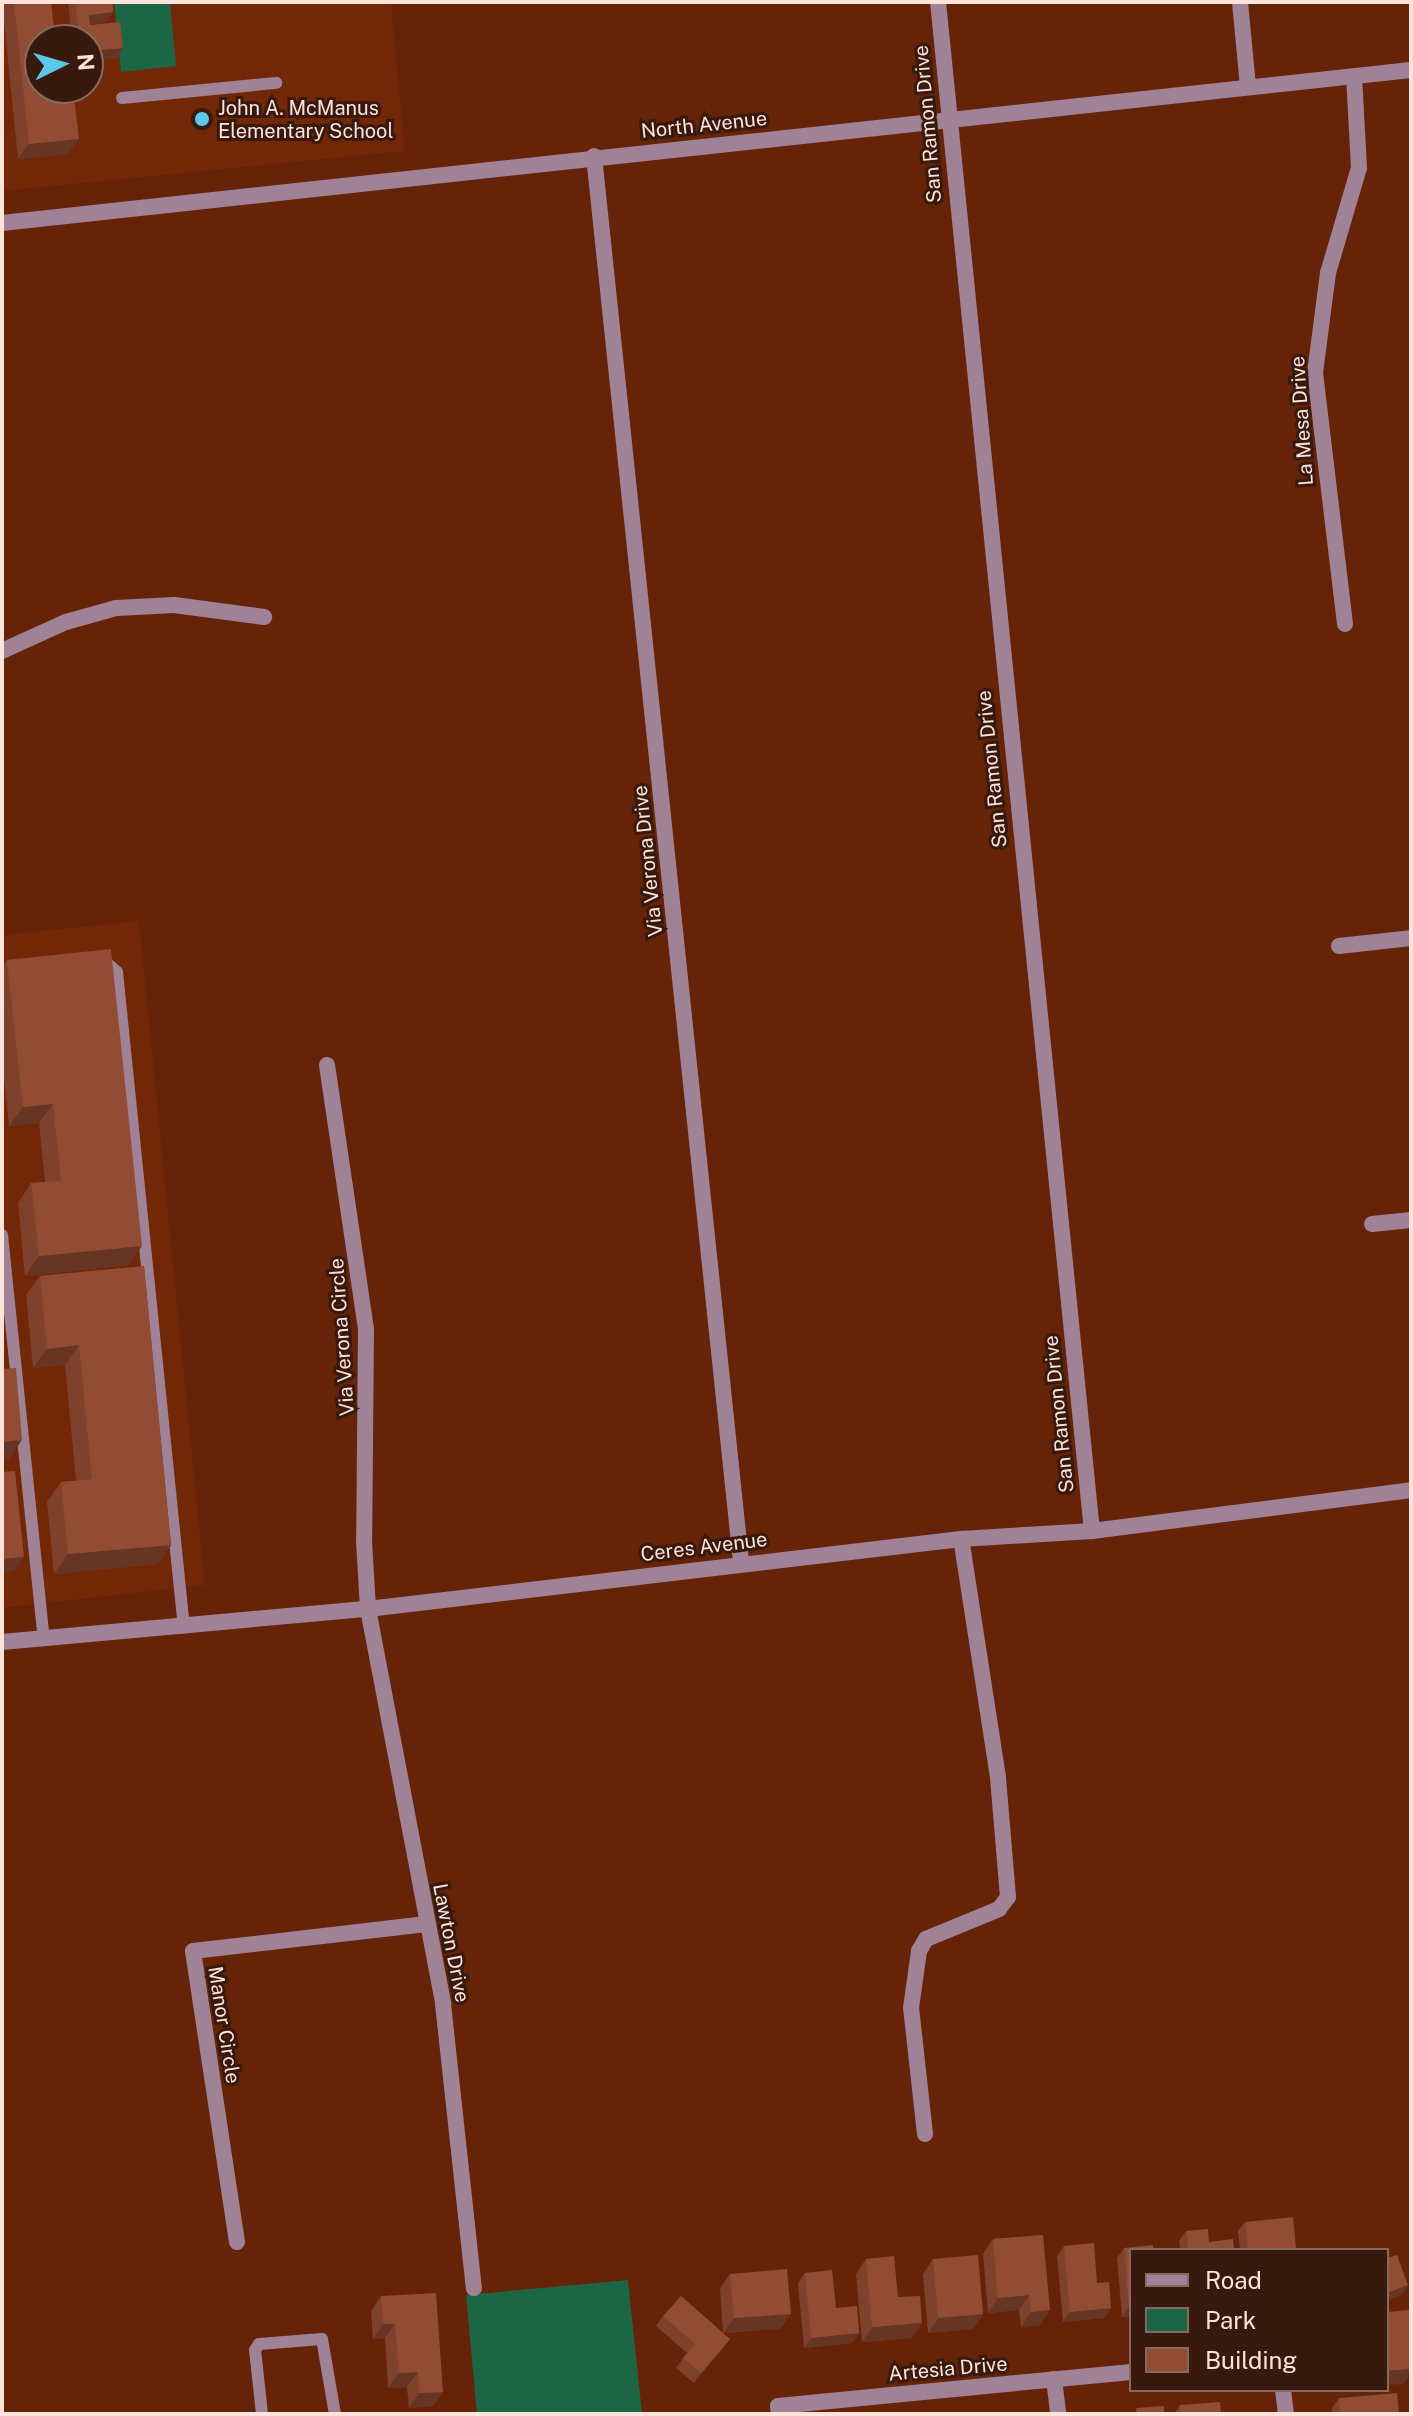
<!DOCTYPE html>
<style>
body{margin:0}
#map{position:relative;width:1413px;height:2416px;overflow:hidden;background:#662307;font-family:"Public Sans",sans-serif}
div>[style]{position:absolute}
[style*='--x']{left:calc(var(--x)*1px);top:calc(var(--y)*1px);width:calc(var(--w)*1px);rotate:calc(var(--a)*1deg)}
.built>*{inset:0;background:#722707}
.green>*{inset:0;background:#1c6645}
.lane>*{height:12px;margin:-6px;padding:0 6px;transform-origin:6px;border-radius:6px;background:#a08296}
.street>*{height:16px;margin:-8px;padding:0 8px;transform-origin:8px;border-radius:8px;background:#a08296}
.wall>*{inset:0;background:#7e412c}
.shaded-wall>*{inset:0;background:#663524}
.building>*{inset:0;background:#924c33}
.dots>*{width:22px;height:22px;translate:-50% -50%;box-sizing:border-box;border:4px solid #37190e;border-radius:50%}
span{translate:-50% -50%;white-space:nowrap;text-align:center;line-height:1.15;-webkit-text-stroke:6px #37190e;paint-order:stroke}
.poi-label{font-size:20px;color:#fde3da}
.left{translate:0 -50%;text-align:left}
.street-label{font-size:20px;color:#fde3da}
.frame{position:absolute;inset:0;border:4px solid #fde3da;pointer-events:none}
.legend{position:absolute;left:1129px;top:2248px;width:260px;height:144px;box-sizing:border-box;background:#37190e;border:2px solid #866a60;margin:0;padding:10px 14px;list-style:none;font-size:24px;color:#fde3da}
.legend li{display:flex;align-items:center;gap:16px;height:40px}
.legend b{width:40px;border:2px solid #866a60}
.north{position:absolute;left:24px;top:24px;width:80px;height:80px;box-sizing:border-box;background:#37190e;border:2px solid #866a60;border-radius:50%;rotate:85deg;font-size:22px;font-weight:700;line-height:32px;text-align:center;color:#fde3da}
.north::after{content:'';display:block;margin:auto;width:28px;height:36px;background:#5bc8e7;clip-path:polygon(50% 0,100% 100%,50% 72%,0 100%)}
</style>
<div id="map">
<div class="built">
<div style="clip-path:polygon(evenodd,2px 2px,391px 2px,405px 151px,2px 191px,2px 2px,40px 40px,88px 40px,88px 88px,40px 88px,40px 40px)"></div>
<div style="clip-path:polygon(139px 921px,205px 1585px,2px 1608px,2px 935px)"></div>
</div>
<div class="green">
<div style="clip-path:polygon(114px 2px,170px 2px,176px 66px,121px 72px)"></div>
<div style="clip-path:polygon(628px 2280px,642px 2414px,477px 2414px,466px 2295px)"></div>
</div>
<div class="lane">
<div style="--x:122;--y:98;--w:155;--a:-5.6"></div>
<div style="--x:101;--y:958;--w:21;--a:41"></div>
<div style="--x:117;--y:972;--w:659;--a:84.17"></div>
<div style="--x:2;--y:1235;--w:406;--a:84.1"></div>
<div style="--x:262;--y:2414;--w:64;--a:-96.2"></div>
<div style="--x:255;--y:2350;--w:7;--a:-56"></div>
<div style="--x:259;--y:2344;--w:63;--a:-4.5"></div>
<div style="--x:322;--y:2339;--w:76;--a:80.2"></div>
</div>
<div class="street">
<div style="--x:938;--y:2;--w:1537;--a:84.25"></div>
<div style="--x:1240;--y:2;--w:85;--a:84.6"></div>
<div style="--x:594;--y:156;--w:1414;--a:84.03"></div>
<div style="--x:2;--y:223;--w:1417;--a:-6.2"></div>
<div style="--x:1345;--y:624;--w:253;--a:-96.8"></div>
<div style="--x:1315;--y:373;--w:101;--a:-82.6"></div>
<div style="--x:1328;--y:273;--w:109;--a:-73.6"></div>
<div style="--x:1359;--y:168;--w:92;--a:-93.1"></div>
<div style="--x:2;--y:651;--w:70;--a:-24.4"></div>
<div style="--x:66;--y:622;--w:52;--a:-15.6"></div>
<div style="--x:116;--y:608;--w:58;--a:-3"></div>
<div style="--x:174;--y:605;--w:91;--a:7.6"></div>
<div style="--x:1339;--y:946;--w:72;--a:-6.3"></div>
<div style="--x:327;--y:1065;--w:268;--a:81.6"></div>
<div style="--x:366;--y:1330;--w:211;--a:90.5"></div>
<div style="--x:364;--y:1541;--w:68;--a:86.6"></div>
<div style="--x:368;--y:1609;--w:402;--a:79.2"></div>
<div style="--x:443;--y:2004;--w:286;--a:83.8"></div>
<div style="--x:1372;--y:1224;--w:39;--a:-6"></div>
<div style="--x:2;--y:1642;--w:367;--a:-5.2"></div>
<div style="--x:368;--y:1609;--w:597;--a:-6.73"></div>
<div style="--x:961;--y:1539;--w:131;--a:-3.5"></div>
<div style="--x:1092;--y:1531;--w:322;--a:-7.3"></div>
<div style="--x:925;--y:2134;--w:127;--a:-96.3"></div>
<div style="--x:911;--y:2008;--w:58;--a:-82"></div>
<div style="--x:919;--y:1951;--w:14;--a:-60"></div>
<div style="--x:926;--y:1939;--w:79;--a:-22.3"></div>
<div style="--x:999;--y:1909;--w:15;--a:-53"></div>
<div style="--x:1008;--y:1897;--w:120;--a:-94.8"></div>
<div style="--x:998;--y:1777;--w:241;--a:-98.8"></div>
<div style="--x:237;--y:2242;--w:294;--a:-98.6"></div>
<div style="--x:193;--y:1951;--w:235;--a:-6.6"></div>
<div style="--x:1054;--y:2379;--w:35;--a:83"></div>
<div style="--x:1283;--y:2390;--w:24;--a:83"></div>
<div style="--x:779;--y:2414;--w:8;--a:-97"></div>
<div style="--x:778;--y:2406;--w:355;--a:-5.5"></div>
</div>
<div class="wall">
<div style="clip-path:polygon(2px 2px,51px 2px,68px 154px,18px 159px)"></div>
<div style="clip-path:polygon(68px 2px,112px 2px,113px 12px,106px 22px,90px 24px,123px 48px,116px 58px,88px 61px,88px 40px,66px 40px,66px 37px,71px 30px)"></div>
<div style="clip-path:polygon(7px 960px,128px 1265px,25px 1276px,18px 1203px,31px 1183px,45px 1182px,39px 1123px,9px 1126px,2px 1059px,2px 967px)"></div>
<div style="clip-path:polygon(144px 1266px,171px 1545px,157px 1564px,54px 1574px,47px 1502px,61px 1482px,76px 1481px,65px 1365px,33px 1368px,26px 1295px,40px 1276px)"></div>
<div style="clip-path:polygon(1245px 2222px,1295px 2250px,1240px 2250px,1238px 2231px)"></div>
<div style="clip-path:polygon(1186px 2231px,1209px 2242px,1234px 2250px,1180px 2250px,1179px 2241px)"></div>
<div style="clip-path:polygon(1043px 2235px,1040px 2325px,1021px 2327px,1019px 2310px,988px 2313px,983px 2254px,993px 2239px)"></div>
<div style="clip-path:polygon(1064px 2246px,1097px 2283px,1111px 2308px,1104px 2318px,1063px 2322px,1057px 2256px)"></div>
<div style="clip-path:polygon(1124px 2248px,1131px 2316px,1122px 2317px,1117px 2258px)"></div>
<div style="clip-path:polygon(866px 2259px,898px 2297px,912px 2338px,862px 2342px,856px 2274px)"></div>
<div style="clip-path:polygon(933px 2259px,983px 2314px,973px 2329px,928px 2333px,923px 2274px)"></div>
<div style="clip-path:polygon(805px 2273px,859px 2333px,852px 2343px,804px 2348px,798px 2283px)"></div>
<div style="clip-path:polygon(730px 2274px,791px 2314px,780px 2329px,723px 2333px,720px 2288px)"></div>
<div style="clip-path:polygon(381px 2296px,443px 2392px,433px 2406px,409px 2408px,407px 2387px,388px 2388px,385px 2338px,373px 2339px,371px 2311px)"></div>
<div style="clip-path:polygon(663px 2316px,730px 2339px,694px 2383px,676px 2368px,687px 2353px,656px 2326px)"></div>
<div style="clip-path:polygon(1339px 2398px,1399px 2414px,1332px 2414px,1332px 2408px)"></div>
<div style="clip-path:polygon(1180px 2405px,1221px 2414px,1174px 2414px)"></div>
</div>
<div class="shaded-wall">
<div style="clip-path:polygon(113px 12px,106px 22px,82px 25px,89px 15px)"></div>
<div style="clip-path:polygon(123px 48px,116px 58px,88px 61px,88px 51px)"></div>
<div style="clip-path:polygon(79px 139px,68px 154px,18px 159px,29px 144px)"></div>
<div style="clip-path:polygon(53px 1104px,39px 1123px,9px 1126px,23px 1107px)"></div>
<div style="clip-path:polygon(142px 1246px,128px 1265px,25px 1276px,39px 1256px)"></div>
<div style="clip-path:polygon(79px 1345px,65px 1365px,33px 1368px,47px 1349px)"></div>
<div style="clip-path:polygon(22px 1440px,9px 1459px,2px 1460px,2px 1442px)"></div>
<div style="clip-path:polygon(171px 1545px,157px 1564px,54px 1574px,68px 1554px)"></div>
<div style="clip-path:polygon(24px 1557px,14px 1571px,2px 1573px,2px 1559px)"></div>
<div style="clip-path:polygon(1408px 2285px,1402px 2295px,1387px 2301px,1387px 2293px)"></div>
<div style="clip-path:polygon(1029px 2295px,1019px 2310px,988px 2313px,998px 2298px)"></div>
<div style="clip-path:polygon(1129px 2307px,1131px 2307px,1131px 2316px,1122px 2317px)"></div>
<div style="clip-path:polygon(1111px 2308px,1104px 2318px,1063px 2322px,1070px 2312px)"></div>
<div style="clip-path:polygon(1050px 2310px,1040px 2325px,1021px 2327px,1031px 2312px)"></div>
<div style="clip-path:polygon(791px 2314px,780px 2329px,723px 2333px,734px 2318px)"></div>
<div style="clip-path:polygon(983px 2314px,973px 2329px,928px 2333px,938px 2318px)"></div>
<div style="clip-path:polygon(922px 2323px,912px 2338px,862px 2342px,872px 2327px)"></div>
<div style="clip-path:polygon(383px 2324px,395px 2324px,385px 2338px,373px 2339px)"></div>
<div style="clip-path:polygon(859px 2333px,852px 2343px,804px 2348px,811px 2338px)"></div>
<div style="clip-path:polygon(730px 2339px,723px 2349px,694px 2383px,701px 2373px)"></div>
<div style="clip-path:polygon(1411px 2369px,1411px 2373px,1403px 2384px,1387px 2385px,1387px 2371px)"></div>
<div style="clip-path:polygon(418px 2372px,407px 2387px,388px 2388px,399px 2373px)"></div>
<div style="clip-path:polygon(443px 2392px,433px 2406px,409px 2408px,419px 2393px)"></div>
</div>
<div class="building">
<div style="clip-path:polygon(14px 2px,51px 2px,55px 40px,40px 40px,40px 88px,73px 88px,79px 139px,29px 144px)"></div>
<div style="clip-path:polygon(76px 2px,112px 2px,113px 12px,89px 15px,90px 25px,120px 22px,123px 48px,88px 51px,88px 40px,74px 40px,73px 27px,78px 27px)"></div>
<div style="clip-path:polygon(111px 949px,142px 1246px,39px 1256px,31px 1183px,61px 1181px,53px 1104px,23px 1107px,7px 960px)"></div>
<div style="clip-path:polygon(144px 1266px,171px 1545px,68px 1554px,61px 1482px,92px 1479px,79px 1345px,47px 1349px,40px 1276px)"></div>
<div style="clip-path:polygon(16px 1368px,22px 1440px,2px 1442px,2px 1369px)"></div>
<div style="clip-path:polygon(15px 1471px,24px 1557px,2px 1559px,2px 1472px)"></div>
<div style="clip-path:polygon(1293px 2217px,1296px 2249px,1248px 2250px,1245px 2222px)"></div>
<div style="clip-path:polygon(1208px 2229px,1209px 2242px,1233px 2239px,1234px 2250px,1188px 2250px,1186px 2231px)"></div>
<div style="clip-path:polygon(1043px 2235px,1050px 2310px,1031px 2312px,1029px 2295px,998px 2298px,993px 2239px)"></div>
<div style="clip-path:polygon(1094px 2243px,1097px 2283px,1109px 2282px,1111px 2308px,1070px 2312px,1064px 2246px)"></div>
<div style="clip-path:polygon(1153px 2245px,1153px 2250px,1131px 2250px,1131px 2307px,1129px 2307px,1124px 2248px)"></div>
<div style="clip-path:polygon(978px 2255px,983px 2314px,938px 2318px,933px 2259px)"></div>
<div style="clip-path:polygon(1397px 2255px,1408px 2285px,1387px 2293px,1387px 2258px)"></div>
<div style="clip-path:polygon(894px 2256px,898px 2297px,920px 2296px,922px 2323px,872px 2327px,866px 2259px)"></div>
<div style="clip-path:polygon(787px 2269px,791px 2314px,734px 2318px,730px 2274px)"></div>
<div style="clip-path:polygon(832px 2270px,836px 2308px,857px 2306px,859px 2333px,811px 2338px,805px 2273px)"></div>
<div style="clip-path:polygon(436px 2293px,443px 2392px,419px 2393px,418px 2372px,399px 2373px,395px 2324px,383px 2324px,381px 2296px)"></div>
<div style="clip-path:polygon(681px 2296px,730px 2339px,701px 2373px,683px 2358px,695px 2344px,663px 2316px)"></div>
<div style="clip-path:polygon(1409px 2310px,1411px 2337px,1411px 2369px,1387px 2371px,1387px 2312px)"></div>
<div style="clip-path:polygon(1397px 2393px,1399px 2414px,1340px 2414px,1339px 2398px)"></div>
<div style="clip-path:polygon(1220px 2402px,1221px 2414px,1181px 2414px,1180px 2405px)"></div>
<div style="clip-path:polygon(1164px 2406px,1164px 2414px,1137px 2414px,1136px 2408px)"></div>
</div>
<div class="dots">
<div style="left:202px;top:119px;background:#5bc8e7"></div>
</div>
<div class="poi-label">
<span class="left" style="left:218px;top:120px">John A. McManus<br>Elementary School</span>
</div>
<div class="street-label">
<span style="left:928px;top:124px;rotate:-95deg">San Ramon Drive</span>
<span style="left:704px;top:125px;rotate:-6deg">North Avenue</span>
<span style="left:1302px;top:421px;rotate:-94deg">La Mesa Drive</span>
<span style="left:992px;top:769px;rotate:-96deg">San Ramon Drive</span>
<span style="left:648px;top:861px;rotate:-96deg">Via Verona Drive</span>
<span style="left:342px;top:1337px;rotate:-94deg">Via Verona Circle</span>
<span style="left:1059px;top:1414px;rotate:-96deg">San Ramon Drive</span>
<span style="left:704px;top:1547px;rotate:-7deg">Ceres Avenue</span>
<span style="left:451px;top:1943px;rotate:79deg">Lawton Drive</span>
<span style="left:224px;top:2025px;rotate:81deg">Manor Circle</span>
<span style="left:948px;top:2369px;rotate:-5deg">Artesia Drive</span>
</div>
<div class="frame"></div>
<ul class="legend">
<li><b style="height:10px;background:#a08296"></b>Road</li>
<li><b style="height:22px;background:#1c6645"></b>Park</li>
<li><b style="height:22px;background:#924c33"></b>Building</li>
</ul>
<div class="north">N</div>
</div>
